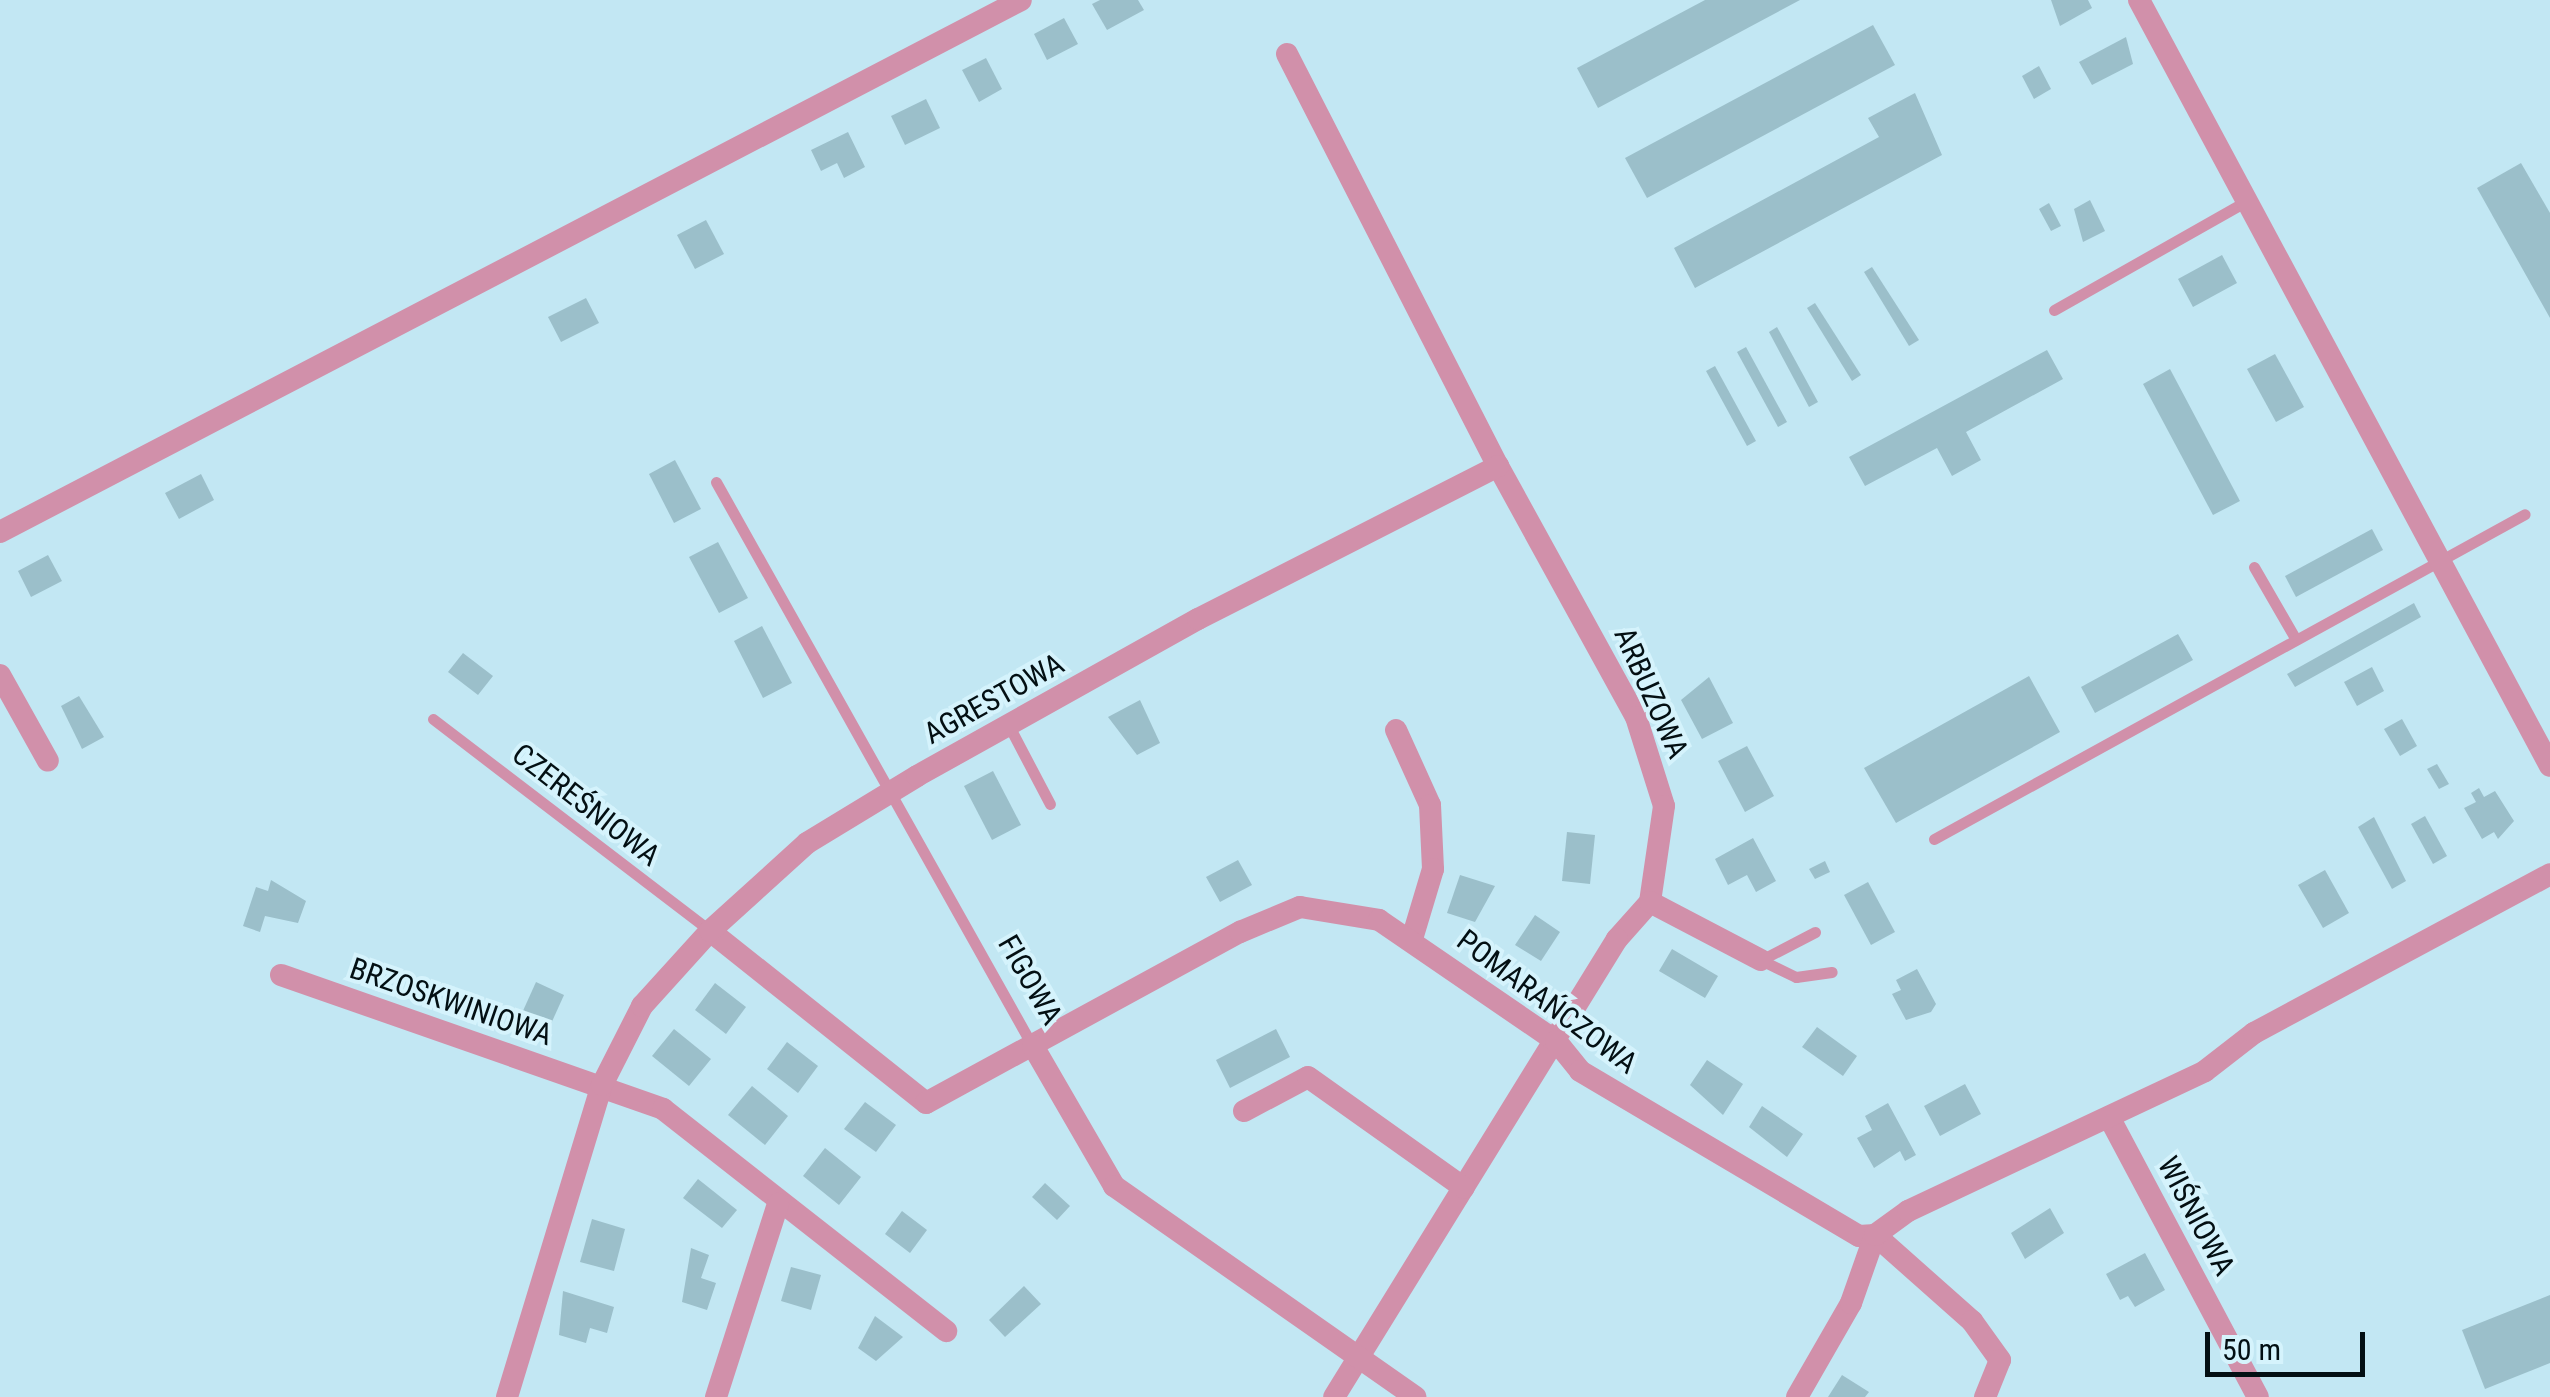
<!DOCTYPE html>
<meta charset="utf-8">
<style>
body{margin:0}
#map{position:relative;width:2550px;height:1397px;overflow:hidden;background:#c2e7f3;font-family:"Roboto Condensed",sans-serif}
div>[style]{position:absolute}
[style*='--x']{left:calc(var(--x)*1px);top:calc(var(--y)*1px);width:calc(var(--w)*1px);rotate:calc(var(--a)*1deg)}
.building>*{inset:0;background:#9bbfca}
.lane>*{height:11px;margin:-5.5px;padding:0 5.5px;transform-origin:5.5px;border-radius:5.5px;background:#d190aa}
.street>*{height:22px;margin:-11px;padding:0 11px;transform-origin:11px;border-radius:11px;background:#d190aa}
span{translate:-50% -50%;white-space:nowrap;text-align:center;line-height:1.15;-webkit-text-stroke:8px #d5f3fc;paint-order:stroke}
.street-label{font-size:30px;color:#030f13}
.scale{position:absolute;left:2205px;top:1332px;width:160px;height:45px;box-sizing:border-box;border:5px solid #030f13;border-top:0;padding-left:12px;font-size:30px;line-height:35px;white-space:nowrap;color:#030f13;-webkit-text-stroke:8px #d5f3fc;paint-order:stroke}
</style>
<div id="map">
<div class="building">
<div style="clip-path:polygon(1100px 0,1138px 0,1144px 10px,1107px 30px,1092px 4px)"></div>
<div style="clip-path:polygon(1705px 0,1800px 0,1598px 108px,1577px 68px)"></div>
<div style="clip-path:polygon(2051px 0,2088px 0,2092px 8px,2060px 26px)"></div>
<div style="clip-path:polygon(1064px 18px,1078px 44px,1047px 60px,1034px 34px)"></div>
<div style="clip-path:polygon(1873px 25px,1895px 65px,1647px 198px,1625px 158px)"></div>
<div style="clip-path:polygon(2126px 37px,2133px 64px,2092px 85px,2079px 62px)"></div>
<div style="clip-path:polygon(986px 58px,1002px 89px,979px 102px,962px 70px)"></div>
<div style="clip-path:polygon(2039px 66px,2051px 89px,2034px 99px,2022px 76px)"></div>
<div style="clip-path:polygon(1915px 93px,1942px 155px,1695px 288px,1674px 248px,1879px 137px,1868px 118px)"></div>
<div style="clip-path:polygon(926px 99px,940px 128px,905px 145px,891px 116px)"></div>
<div style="clip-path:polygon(848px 132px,865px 167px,844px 178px,837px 163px,821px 171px,811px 150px)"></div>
<div style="clip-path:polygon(2521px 163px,2550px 213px,2550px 318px,2477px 188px)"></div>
<div style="clip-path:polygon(2090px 200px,2105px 231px,2083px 242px,2074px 209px)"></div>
<div style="clip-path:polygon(2049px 203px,2061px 226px,2051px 231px,2039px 209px)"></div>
<div style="clip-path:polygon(706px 220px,724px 254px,695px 269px,677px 235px)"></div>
<div style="clip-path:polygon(2222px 255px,2237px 283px,2193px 307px,2178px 279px)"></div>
<div style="clip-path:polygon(1872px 267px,1919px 340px,1909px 346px,1864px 272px)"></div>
<div style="clip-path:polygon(586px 298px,599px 323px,561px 342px,548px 317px)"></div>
<div style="clip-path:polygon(1815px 303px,1861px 375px,1852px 381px,1807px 308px)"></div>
<div style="clip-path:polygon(1777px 327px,1818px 402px,1809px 407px,1769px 332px)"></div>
<div style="clip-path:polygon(1746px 347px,1787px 422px,1778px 427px,1737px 352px)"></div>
<div style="clip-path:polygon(2047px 350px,2063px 379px,1966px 432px,1981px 460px,1952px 476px,1937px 448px,1865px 486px,1849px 457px)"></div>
<div style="clip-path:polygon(2275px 354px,2304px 407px,2276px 422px,2247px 369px)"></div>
<div style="clip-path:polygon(1715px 366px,1756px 441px,1747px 446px,1706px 371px)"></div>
<div style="clip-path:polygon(2170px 369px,2240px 501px,2213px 515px,2143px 384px)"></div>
<div style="clip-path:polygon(675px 460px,701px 509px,674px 523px,649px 474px)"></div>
<div style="clip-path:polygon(201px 474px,214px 500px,179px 519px,165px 493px)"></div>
<div style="clip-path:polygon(2372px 529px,2383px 550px,2296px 597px,2285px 576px)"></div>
<div style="clip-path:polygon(718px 542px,748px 598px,719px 613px,689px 557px)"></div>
<div style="clip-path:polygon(48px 555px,62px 581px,31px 597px,18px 571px)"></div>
<div style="clip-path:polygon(2414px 603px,2421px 617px,2295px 687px,2287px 674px)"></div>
<div style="clip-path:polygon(762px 626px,792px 683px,763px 698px,734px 641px)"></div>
<div style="clip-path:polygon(2178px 634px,2193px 660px,2095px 713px,2081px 687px)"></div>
<div style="clip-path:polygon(463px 653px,493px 676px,478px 695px,448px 672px)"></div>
<div style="clip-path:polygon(2372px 667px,2384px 691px,2357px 706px,2344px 682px)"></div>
<div style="clip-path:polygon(2029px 676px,2060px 732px,1896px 823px,1864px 768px)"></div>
<div style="clip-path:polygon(1709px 677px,1733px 723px,1702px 739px,1681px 700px)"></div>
<div style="clip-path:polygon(79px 696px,104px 737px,82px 749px,61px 706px)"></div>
<div style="clip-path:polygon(1140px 700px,1160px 743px,1137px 755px,1108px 717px)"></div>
<div style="clip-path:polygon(2402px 719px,2417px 746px,2400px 756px,2384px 729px)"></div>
<div style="clip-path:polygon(1747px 746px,1774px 796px,1745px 812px,1718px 761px)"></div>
<div style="clip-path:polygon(2437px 764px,2449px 784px,2439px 789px,2427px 769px)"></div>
<div style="clip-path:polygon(993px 771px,1021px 825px,992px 840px,964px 786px)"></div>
<div style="clip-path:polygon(2479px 788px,2484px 797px,2495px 791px,2514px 821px,2498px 839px,2494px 832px,2482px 839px,2464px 808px,2476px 802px,2471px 793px)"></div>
<div style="clip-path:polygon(2425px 816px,2447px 856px,2433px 864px,2411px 824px)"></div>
<div style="clip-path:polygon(2374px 817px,2406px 881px,2392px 889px,2358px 827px)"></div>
<div style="clip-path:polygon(1567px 832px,1595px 835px,1590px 884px,1562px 881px)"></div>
<div style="clip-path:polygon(1753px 838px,1776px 881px,1756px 892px,1747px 875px,1728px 885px,1715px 859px)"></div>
<div style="clip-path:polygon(1238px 860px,1252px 885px,1220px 902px,1206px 877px)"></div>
<div style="clip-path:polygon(1825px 861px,1830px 872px,1815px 879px,1809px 869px)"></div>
<div style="clip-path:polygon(2325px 870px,2349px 913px,2323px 928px,2298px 885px)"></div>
<div style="clip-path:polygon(1460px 875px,1495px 886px,1475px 922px,1447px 913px)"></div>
<div style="clip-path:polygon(271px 880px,306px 901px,298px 923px,265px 916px,260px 932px,243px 926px,256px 887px,268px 891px)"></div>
<div style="clip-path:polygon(1868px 882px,1895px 932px,1871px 945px,1844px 895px)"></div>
<div style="clip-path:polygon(1535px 915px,1560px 932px,1541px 961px,1515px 945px)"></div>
<div style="clip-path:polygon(1672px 949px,1718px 976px,1705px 998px,1659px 971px)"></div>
<div style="clip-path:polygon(1917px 969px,1936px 1004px,1931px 1012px,1906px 1020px,1892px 994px,1901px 990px,1896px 980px)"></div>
<div style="clip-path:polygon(536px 982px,564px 995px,550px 1026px,522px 1013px)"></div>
<div style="clip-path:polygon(715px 983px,746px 1007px,726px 1034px,695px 1010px)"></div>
<div style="clip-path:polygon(1817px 1027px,1857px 1056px,1843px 1076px,1802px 1047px)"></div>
<div style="clip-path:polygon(674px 1029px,711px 1059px,689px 1086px,652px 1056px)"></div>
<div style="clip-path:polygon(1276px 1029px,1290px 1057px,1230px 1088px,1216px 1060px)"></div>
<div style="clip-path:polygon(787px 1042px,818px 1066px,798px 1093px,767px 1069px)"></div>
<div style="clip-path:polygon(1707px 1060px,1743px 1084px,1723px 1115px,1690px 1085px)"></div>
<div style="clip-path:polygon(1965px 1084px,1981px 1114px,1940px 1136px,1924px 1106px)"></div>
<div style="clip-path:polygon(752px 1086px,788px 1116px,765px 1145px,728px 1115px)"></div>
<div style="clip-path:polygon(865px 1102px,896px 1125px,876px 1152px,844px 1129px)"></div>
<div style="clip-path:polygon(1888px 1103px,1916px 1155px,1905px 1161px,1900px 1151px,1874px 1168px,1857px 1138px,1872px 1130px,1865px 1116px)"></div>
<div style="clip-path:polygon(1762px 1106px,1803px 1134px,1787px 1157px,1749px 1127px)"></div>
<div style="clip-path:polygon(825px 1148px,861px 1177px,839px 1205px,803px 1176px)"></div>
<div style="clip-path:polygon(698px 1179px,737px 1210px,722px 1228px,683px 1198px)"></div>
<div style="clip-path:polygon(1045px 1183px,1070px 1206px,1057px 1220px,1032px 1197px)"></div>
<div style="clip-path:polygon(2050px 1208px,2064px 1233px,2025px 1259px,2011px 1233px)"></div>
<div style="clip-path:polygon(902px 1211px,927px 1230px,910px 1253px,885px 1234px)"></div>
<div style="clip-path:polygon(592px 1219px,625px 1229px,614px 1271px,580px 1262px)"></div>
<div style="clip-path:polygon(691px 1248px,709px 1255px,701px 1278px,716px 1283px,707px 1310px,682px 1302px)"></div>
<div style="clip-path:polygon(2145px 1253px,2165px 1290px,2135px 1307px,2128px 1296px,2120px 1300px,2106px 1274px)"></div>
<div style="clip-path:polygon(791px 1267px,821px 1275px,811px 1310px,781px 1301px)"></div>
<div style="clip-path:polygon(1024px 1286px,1041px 1304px,1005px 1337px,989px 1320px)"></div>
<div style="clip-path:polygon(563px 1291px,614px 1307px,607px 1333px,590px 1328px,586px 1343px,559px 1335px)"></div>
<div style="clip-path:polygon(2550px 1295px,2550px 1363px,2485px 1389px,2462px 1330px)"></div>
<div style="clip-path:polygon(875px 1316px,903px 1337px,876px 1361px,858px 1348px)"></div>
<div style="clip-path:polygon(1842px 1375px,1869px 1392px,1865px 1397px,1828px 1397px)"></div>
</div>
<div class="lane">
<div style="--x:2054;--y:310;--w:219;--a:-29.5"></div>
<div style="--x:716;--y:482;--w:646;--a:60.7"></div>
<div style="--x:2254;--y:567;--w:82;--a:60"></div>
<div style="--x:433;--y:719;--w:349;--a:37.4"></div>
<div style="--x:1009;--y:726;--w:88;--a:62.3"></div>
<div style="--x:1934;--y:839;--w:674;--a:-28.81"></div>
<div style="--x:1815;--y:932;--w:61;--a:152.6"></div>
<div style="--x:1761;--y:960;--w:39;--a:26"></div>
<div style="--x:1796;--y:977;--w:36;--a:-8"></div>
</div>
<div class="street">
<div style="--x:2139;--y:0;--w:869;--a:61.78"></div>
<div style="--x:1287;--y:54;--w:463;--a:62.9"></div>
<div style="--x:1498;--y:466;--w:286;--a:61.2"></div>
<div style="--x:1636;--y:717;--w:93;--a:72.5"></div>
<div style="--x:1664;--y:806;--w:97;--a:98.3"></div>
<div style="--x:1650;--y:902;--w:50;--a:131.7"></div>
<div style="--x:1617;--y:939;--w:538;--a:121.71"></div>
<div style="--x:0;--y:532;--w:1151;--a:-27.52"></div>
<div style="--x:0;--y:675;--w:98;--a:60.8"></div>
<div style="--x:1396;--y:730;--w:82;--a:65.6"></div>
<div style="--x:1430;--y:805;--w:64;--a:87.3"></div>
<div style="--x:1433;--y:869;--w:73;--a:106.7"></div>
<div style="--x:1650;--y:902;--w:125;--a:27.6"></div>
<div style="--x:710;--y:931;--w:276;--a:38.5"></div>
<div style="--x:926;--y:1103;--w:358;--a:-28.6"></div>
<div style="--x:1240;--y:932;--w:65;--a:-22.6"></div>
<div style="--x:1300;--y:907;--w:80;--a:9.3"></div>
<div style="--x:1379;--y:920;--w:214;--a:34.4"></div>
<div style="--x:1556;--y:1041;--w:38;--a:51"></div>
<div style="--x:1580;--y:1071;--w:324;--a:30.6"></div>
<div style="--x:1859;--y:1236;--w:16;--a:-4"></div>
<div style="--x:281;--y:975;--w:405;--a:19.3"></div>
<div style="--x:663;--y:1109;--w:360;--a:38.1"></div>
<div style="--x:1033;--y:1046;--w:162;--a:59.9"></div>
<div style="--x:1114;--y:1186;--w:368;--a:35"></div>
<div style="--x:1244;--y:1111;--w:72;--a:-28"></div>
<div style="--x:1308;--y:1077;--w:191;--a:35.4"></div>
<div style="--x:2109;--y:1117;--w:317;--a:62"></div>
<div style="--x:1875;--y:1235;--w:130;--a:41.6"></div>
<div style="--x:1972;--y:1321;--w:48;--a:54.3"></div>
<div style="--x:2000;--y:1360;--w:40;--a:112"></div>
<div style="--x:507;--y:1397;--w:326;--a:-73.1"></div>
<div style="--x:602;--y:1085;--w:89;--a:-63.1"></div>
<div style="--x:642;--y:1006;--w:101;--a:-47.8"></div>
<div style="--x:710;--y:931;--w:131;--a:-42.2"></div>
<div style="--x:807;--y:843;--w:129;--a:-31.3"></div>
<div style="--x:917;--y:776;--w:322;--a:-29.2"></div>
<div style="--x:1198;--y:619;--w:337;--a:-27"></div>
<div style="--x:716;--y:1397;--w:203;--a:-72.2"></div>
<div style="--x:1797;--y:1397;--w:108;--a:-60.1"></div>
<div style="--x:1851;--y:1303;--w:72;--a:-70.6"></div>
<div style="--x:1875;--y:1235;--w:41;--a:-36"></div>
<div style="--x:1908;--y:1211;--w:328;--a:-25.2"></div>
<div style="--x:2205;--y:1071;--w:62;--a:-37.8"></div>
<div style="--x:2254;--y:1033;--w:336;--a:-28.2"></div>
</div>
<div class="street-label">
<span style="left:1651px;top:693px;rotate:66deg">ARBUZOWA</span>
<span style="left:994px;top:699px;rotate:-29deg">AGRESTOWA</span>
<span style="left:586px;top:805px;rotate:38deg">CZEREŚNIOWA</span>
<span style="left:1030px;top:980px;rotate:60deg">FIGOWA</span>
<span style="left:451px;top:1002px;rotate:19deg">BRZOSKWINIOWA</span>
<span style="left:1547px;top:1002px;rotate:37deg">POMARAŃCZOWA</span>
<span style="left:2196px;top:1216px;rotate:62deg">WIŚNIOWA</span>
</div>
<div class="scale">50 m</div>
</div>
